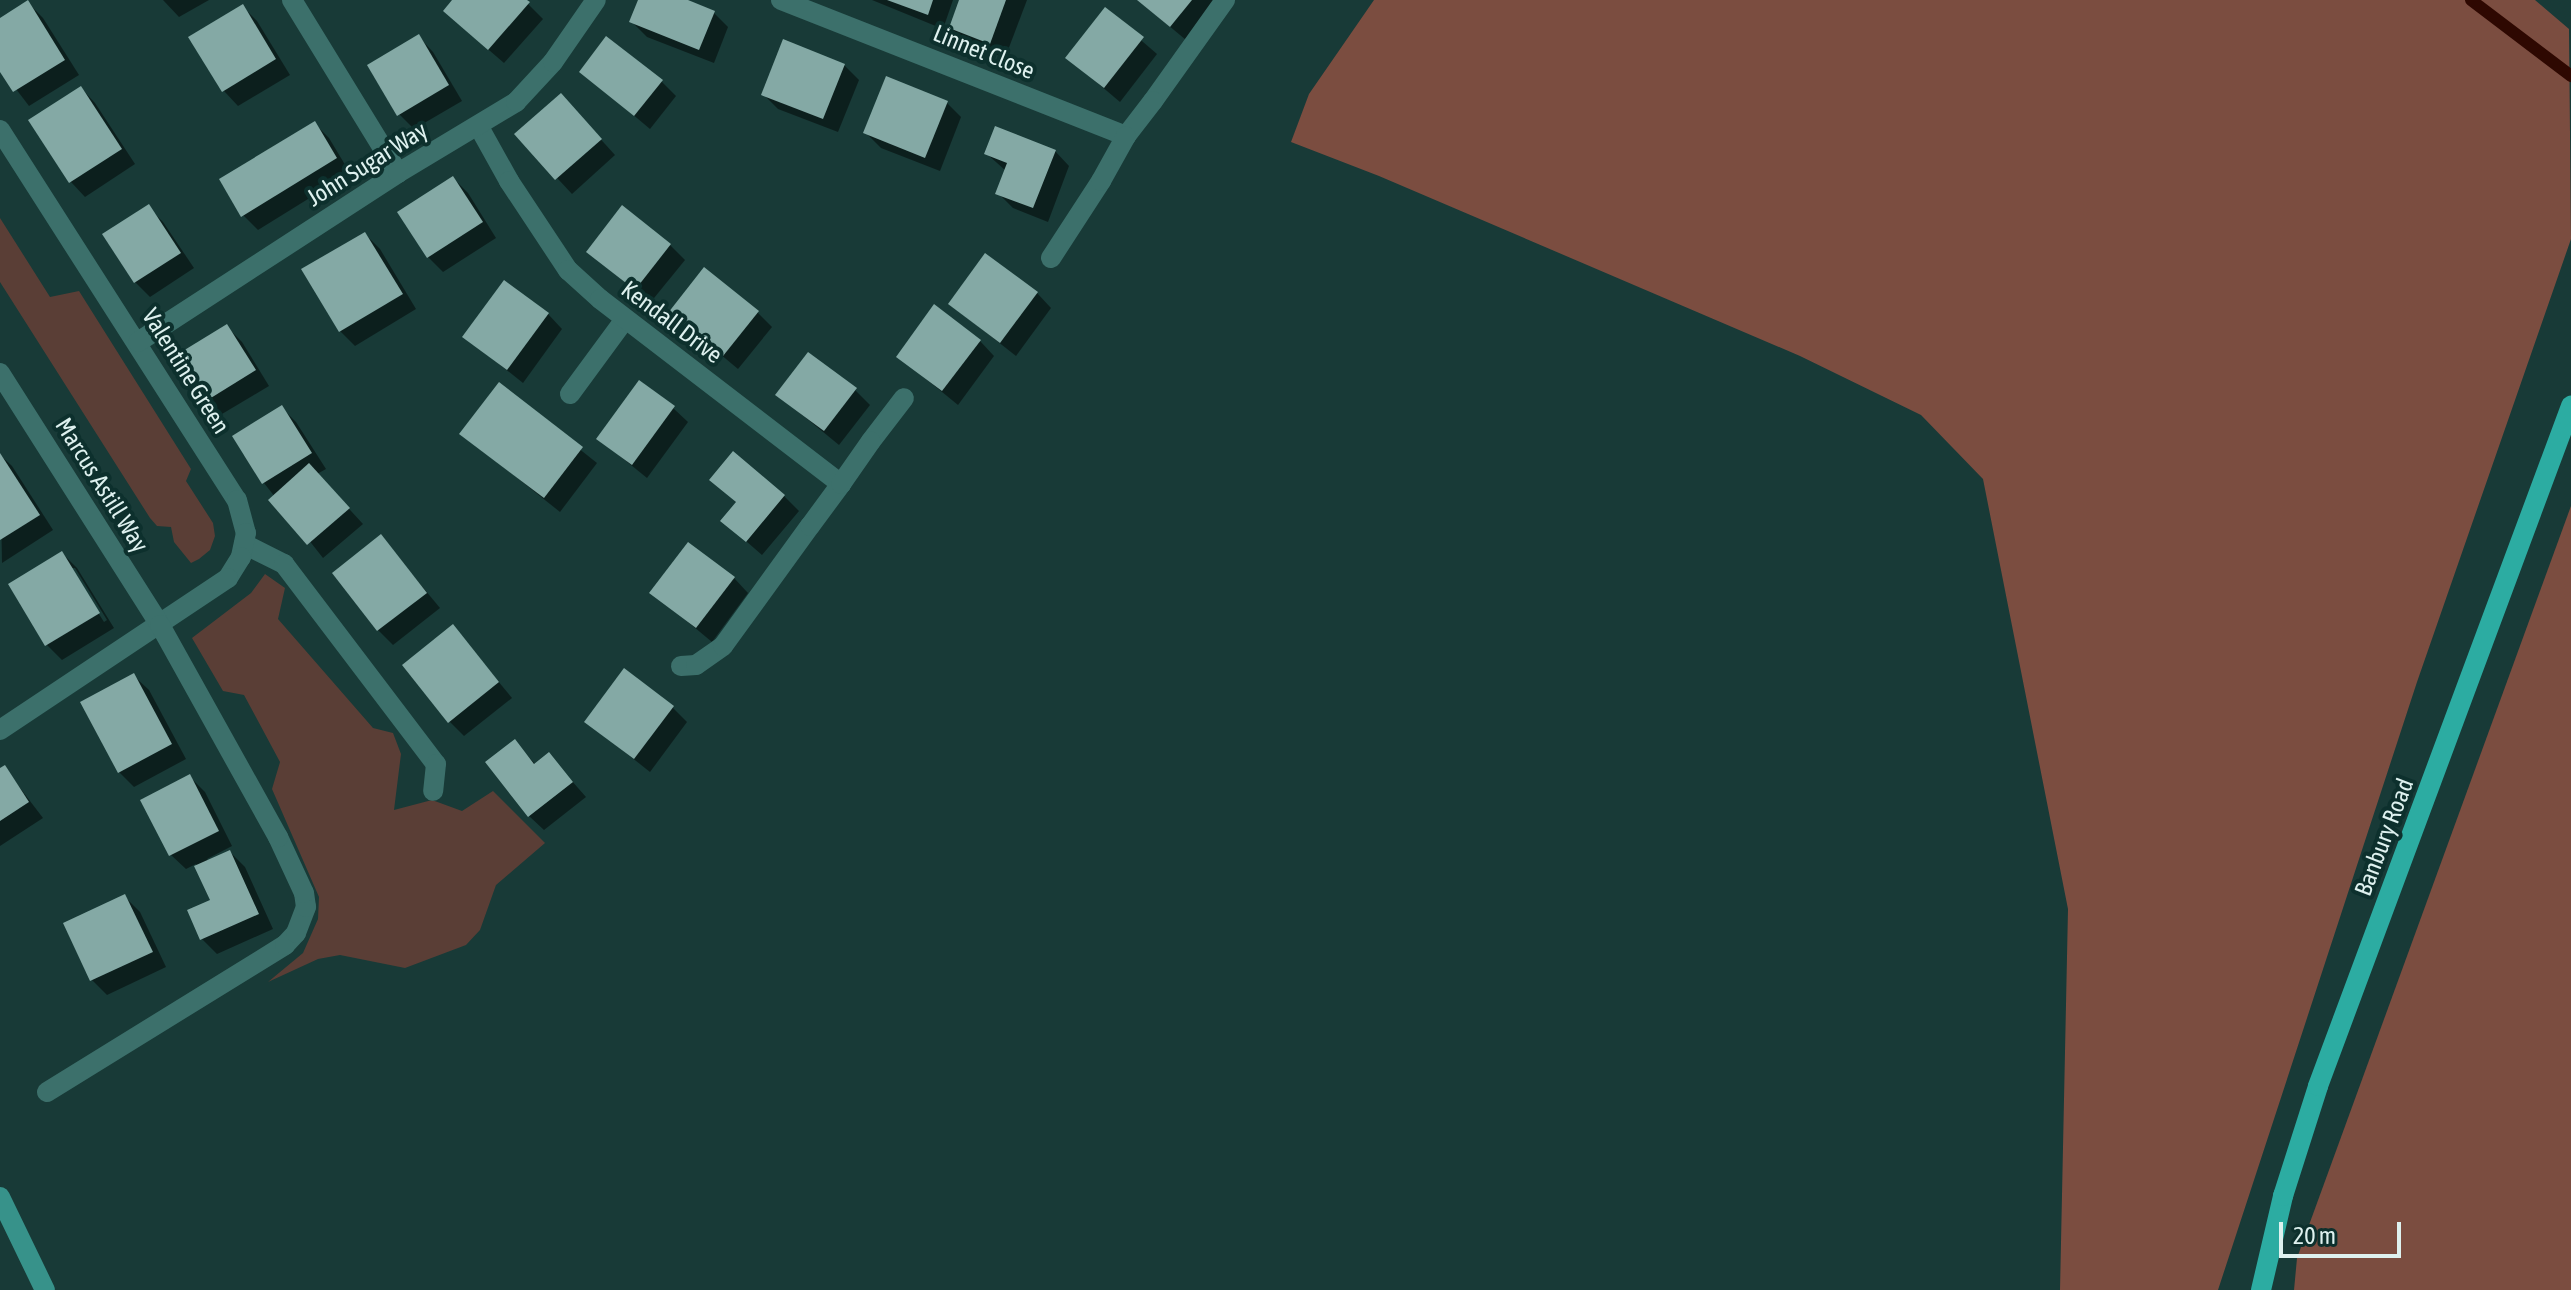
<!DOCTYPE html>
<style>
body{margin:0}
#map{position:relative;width:2571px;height:1290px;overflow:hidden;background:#183a37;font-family:"Asap Condensed",sans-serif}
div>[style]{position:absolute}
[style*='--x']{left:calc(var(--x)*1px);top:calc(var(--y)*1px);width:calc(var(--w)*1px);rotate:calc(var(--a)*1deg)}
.green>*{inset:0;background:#5a3e36}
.forest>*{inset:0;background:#7b4d40}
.shadow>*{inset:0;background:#0007}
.stream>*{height:12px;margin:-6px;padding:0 6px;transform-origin:6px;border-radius:6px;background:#2e0801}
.building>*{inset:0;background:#84a9a5}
.lane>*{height:20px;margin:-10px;padding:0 10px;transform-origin:10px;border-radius:10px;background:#3c706b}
.street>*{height:20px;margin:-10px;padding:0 10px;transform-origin:10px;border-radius:10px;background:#3c706b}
.secondary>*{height:20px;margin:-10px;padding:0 10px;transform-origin:10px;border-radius:10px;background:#37928a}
.primary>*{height:20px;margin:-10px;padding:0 10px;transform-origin:10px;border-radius:10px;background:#2caca2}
span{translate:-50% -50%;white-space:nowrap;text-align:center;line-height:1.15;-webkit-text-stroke:8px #0d302d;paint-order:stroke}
.street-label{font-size:24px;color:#def1ef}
.scale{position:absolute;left:2279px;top:1222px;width:122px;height:36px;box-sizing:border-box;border:4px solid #def1ef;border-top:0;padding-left:10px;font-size:24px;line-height:28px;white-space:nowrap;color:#def1ef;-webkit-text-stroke:6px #0d302d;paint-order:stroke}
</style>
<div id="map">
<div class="green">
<div style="clip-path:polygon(0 218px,50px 297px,79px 291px,191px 469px,186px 481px,213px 523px,215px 536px,210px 550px,199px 559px,191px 563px,174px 542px,171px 527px,157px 526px,150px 518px,0 282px)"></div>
<div style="clip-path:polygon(265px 574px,285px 588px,278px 619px,373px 728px,393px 733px,401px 754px,394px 810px,432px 800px,462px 811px,493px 791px,545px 843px,496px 885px,480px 930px,466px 945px,405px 968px,340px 955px,318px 959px,268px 982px,303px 953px,318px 919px,319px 897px,272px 789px,280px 762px,244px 695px,223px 691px,192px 638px,251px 593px)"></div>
</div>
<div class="forest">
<div style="clip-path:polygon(1374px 0,2535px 0,2569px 29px,2571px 239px,2417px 682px,2218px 1290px,2060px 1290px,2068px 909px,1983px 479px,1921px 415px,1800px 356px,1379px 176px,1291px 142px,1309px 94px)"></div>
<div style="clip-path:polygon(2571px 506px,2571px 1290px,2294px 1290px,2297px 1258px)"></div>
</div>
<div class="shadow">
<div style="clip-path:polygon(163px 0,209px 0,179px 17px)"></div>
<div style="clip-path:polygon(455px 0,524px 0,543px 19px,504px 63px,460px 25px)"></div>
<div style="clip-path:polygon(640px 0,682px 0,713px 12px,728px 27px,714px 63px,647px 37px,632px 22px)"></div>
<div style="clip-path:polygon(872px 0,953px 0,943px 29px)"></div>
<div style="clip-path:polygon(962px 0,1027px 0,1005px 58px,966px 43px,951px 28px)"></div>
<div style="clip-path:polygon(1138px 0,1219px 0,1186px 40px)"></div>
<div style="clip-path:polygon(28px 3px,43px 18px,79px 75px,29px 106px,0 68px,0 21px)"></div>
<div style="clip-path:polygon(242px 6px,257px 21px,290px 75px,238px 106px,224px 91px,191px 38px)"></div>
<div style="clip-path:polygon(1106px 10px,1157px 54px,1120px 102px,1068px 58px)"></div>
<div style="clip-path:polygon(419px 37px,433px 52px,462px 101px,414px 129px,399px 114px)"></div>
<div style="clip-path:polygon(844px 65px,859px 80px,838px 132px,778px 109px,763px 94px)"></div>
<div style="clip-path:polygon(581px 71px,661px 81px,676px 96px,650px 129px)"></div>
<div style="clip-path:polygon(81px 88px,95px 103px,135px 164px,85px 197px,71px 182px)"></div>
<div style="clip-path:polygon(947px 103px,961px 117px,940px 171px,881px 148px,866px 133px)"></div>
<div style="clip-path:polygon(575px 111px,615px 155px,572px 194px,517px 135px)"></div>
<div style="clip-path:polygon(314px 123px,329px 138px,350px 173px,258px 230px,243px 215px)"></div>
<div style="clip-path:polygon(1055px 151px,1069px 166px,1048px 222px,1013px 208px,998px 193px,1006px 171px,987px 154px)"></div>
<div style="clip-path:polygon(453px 178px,468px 193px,496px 238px,443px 272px,428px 257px,400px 213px)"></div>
<div style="clip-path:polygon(148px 207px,163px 222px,194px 268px,150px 297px,135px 282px)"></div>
<div style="clip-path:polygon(365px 234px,380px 249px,416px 309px,355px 346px,340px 331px)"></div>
<div style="clip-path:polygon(670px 245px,685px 260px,650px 303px,588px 251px)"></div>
<div style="clip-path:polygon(1037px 293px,1051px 308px,1016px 356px,950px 304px)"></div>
<div style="clip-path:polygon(757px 312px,772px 327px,738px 369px,671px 313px)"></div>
<div style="clip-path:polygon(548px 314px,562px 329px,523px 383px,465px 337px)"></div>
<div style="clip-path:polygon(227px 327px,242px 342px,269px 386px,222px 414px,207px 399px)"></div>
<div style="clip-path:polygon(980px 341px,994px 356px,958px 405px,898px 356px)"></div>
<div style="clip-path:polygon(499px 385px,597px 463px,560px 512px,462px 434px)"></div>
<div style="clip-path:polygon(855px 390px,870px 405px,839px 445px,778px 395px)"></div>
<div style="clip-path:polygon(281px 407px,296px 422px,326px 469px,317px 474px,363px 524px,323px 558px,264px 483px,234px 437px)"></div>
<div style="clip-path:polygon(673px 408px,688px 422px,647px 478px,599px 439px)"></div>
<div style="clip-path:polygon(0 455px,12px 466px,53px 530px,2px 563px)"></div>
<div style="clip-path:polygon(712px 480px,784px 496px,799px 511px,762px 555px,723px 521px,737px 503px)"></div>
<div style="clip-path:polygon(381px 537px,440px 608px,393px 645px,378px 630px)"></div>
<div style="clip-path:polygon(evenodd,62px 553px,77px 568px,114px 628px,62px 660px,47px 645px,10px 585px,62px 553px,70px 568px,75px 568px,107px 620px,104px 622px,70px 568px)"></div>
<div style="clip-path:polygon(734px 578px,748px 593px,712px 642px,652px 592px)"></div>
<div style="clip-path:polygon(453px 627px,512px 698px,464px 736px,449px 721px)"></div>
<div style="clip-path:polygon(134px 676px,149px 690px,186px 759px,134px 787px,119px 772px)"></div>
<div style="clip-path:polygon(672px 707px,687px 722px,650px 772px,587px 722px)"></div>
<div style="clip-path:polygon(515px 742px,536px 765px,549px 755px,586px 797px,544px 830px,529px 816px)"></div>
<div style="clip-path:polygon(4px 767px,43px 818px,0 846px,0 770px)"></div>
<div style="clip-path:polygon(190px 777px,205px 792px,232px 846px,207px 859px,209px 862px,230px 852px,245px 867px,273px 929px,217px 954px,202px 939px,212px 901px,196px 864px,186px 869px,171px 855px)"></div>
<div style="clip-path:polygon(125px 897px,140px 912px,166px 967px,107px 995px,92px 980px)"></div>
</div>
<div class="stream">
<div style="--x:2471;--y:0;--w:126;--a:37.2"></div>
</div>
<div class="building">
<div style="clip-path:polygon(28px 0,65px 60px,13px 92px,0 72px,0 18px)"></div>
<div style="clip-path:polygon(452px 0,527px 0,530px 2px,488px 50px,443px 11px)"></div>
<div style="clip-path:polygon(638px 0,688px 0,715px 11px,699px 50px,629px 22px)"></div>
<div style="clip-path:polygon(887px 0,933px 0,928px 15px)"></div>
<div style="clip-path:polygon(959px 0,1006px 0,990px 44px,949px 28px)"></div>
<div style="clip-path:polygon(1137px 0,1192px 0,1170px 27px)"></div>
<div style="clip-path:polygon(243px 4px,276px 59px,222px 92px,188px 37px)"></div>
<div style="clip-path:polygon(1105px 7px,1144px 37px,1104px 88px,1065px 58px)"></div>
<div style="clip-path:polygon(419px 34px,449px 85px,397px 116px,367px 65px)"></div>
<div style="clip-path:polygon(606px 36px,663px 80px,634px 116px,579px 72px)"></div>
<div style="clip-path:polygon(783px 39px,845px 64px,823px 119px,761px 95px)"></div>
<div style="clip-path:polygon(886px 76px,948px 101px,925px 158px,863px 133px)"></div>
<div style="clip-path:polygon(81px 86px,122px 149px,69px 183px,28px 120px)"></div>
<div style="clip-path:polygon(561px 93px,602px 139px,555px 180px,514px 134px)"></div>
<div style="clip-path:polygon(315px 121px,337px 158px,241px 217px,219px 179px)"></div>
<div style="clip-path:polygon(995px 126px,1056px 150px,1033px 208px,995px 194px,1007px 163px,984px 154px)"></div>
<div style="clip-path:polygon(453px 176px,483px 222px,427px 258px,397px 212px)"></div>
<div style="clip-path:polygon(149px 204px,181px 253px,134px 283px,102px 234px)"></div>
<div style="clip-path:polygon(622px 205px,671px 244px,635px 290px,586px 252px)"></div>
<div style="clip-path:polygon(365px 232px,403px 294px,339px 332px,301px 269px)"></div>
<div style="clip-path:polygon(985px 253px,1038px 292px,1000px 343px,948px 304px)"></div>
<div style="clip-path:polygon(704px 267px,759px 311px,723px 356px,668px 313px)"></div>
<div style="clip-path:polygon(504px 280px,549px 313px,507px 370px,462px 337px)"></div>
<div style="clip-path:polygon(934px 304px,981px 340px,942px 391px,896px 357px)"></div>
<div style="clip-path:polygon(227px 324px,256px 370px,206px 401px,178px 354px)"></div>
<div style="clip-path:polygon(808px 352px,857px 388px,824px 431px,775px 395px)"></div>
<div style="clip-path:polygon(639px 380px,675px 406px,632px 465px,596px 439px)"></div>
<div style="clip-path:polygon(499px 382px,583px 447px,544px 498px,459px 434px)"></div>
<div style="clip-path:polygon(282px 405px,312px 453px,262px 484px,232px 436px)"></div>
<div style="clip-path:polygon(733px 451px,785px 495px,746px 542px,720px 521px,736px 502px,709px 480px)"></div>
<div style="clip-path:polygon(0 453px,40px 515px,0 540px)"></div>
<div style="clip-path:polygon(309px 463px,350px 508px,307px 545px,268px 500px)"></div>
<div style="clip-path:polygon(381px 534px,427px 593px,377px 631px,332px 573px)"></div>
<div style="clip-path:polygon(688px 542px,735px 577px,696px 628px,649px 593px)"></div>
<div style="clip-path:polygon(62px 551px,100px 613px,45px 646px,8px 584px)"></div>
<div style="clip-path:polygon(453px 624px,499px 682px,448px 723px,402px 665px)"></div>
<div style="clip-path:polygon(624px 668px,674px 706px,634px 759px,584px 722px)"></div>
<div style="clip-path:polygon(134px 673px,172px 744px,118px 773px,80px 702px)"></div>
<div style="clip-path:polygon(515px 739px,534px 764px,549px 752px,573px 782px,528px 817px,485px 762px)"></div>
<div style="clip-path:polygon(5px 765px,29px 802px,0 821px,0 768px)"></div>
<div style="clip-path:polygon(190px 774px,219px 831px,169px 856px,140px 800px)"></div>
<div style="clip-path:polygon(230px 850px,259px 914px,200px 940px,187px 910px,210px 900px,194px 866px)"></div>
<div style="clip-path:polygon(125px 894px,153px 952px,90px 981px,63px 923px)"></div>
</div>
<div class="lane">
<div style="--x:1153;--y:101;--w:124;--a:-54.5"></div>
<div style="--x:1051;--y:258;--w:92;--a:-57"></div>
<div style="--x:570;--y:394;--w:93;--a:-53.7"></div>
<div style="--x:871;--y:441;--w:54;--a:-52.5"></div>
<div style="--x:244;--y:544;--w:45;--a:26.6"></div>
<div style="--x:284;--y:564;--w:251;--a:52.8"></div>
<div style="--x:436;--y:764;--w:27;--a:96"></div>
<div style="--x:681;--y:666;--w:15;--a:-4"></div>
<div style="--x:696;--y:665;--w:33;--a:-35"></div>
<div style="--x:723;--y:646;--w:148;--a:-54.1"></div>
<div style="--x:47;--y:1092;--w:280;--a:-31.7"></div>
<div style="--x:285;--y:945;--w:16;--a:-47"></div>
<div style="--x:296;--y:933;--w:28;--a:-69"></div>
<div style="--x:306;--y:907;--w:14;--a:-98"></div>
<div style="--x:304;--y:893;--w:62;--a:-114.9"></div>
</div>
<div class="street">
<div style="--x:292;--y:0;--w:203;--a:58.5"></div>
<div style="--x:781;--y:0;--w:371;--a:21.5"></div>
<div style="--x:1126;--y:136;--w:44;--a:-52.4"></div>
<div style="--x:479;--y:127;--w:62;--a:60.9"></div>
<div style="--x:509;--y:181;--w:107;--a:56.5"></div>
<div style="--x:568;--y:270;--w:43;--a:42.2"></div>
<div style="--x:600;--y:299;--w:304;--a:37.5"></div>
<div style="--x:841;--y:484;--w:52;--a:126.4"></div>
<div style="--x:0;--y:130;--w:439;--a:57.4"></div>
<div style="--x:237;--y:500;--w:34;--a:75"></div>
<div style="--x:246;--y:533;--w:25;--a:102"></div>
<div style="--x:241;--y:557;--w:25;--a:122"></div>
<div style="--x:228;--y:578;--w:274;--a:146.3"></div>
<div style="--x:1101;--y:181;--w:51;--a:-60.9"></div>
<div style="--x:138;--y:342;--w:310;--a:-33"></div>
<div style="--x:398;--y:173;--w:138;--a:-31"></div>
<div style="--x:516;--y:102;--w:54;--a:-47.2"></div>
<div style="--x:553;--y:62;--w:75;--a:-55.3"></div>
<div style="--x:0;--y:373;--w:299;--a:57.6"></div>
<div style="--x:160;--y:625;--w:243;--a:60.9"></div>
<div style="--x:841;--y:484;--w:52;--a:-55.1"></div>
</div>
<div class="secondary">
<div style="--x:0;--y:1197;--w:103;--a:64.2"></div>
</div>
<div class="primary">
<div style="--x:2261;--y:1290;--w:97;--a:-76.8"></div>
<div style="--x:2283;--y:1196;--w:115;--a:-72.3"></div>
<div style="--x:2318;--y:1086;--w:726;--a:-69.59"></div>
</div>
<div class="street-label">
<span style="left:984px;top:52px;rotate:22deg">Linnet Close</span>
<span style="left:367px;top:164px;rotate:-32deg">John Sugar Way</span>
<span style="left:672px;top:322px;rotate:37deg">Kendall Drive</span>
<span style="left:186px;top:371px;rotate:58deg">Valentine Green</span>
<span style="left:102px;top:485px;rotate:58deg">Marcus Astill Way</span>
<span style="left:2384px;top:837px;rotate:-69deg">Banbury Road</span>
</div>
<div class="scale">20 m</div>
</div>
